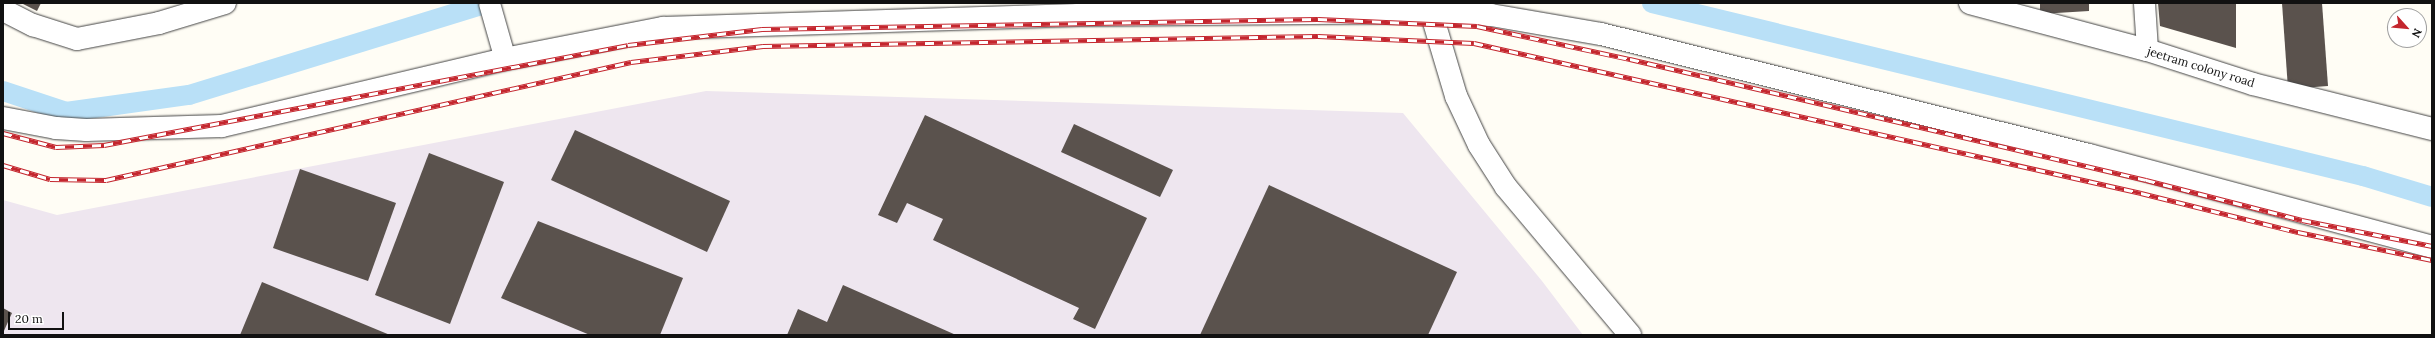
<!DOCTYPE html>
<style>
body{margin:0}
#map{position:relative;width:2435px;height:338px;overflow:hidden;background:#fffdf5;font-family:Lora,serif}
div>[style]{position:absolute}
[style*='--x']{left:calc(var(--x)*1px);top:calc(var(--y)*1px);width:calc(var(--w)*1px);rotate:calc(var(--a)*1deg)}
.industrial>*{inset:0;background:#eee6ef}
.canal>*{height:20px;margin:-10px;padding:0 10px;transform-origin:10px;border-radius:10px;background:#b9e0f7}
.building>*{inset:0;background:#5a524d}
.roads{filter:drop-shadow(0 0 1px #444) drop-shadow(0 0 1px #444)}
.minor>*{height:21px;margin:-10.5px;padding:0 10.5px;transform-origin:10.5px;border-radius:10.5px;background:#fff}
.tertiary>*{height:22px;margin:-11px;padding:0 11px;transform-origin:11px;border-radius:11px;background:#fff}
.rail>*{height:4.5px;margin-top:-2.25px;transform-origin:0;background:repeating-linear-gradient(90deg,#fff 0 9px,#c4262e 0 18px);box-sizing:border-box;border-block:1px solid #c4262e}
span{translate:-50% -50%;white-space:nowrap;text-align:center;line-height:1.15;-webkit-text-stroke:4px #fff;paint-order:stroke}
.street-label{font-size:12px;color:#111}
.frame{position:absolute;inset:0;border:4px solid #111;pointer-events:none}
.north{position:absolute;left:2387px;top:8px;width:40px;height:40px;box-sizing:border-box;background:#fff;border:1px solid #a0a0a0;border-radius:50%;rotate:117deg;font-size:11px;font-weight:700;line-height:16px;text-align:center;color:#111}
.north::after{content:'';display:block;margin:auto;width:14px;height:18px;background:#c4262e;clip-path:polygon(50% 0,100% 100%,50% 72%,0 100%)}
.scale{position:absolute;left:8px;top:312px;width:56px;height:18px;box-sizing:border-box;border:2px solid #111;border-top:0;padding-left:5px;font-size:12px;line-height:14px;white-space:nowrap;color:#111;-webkit-text-stroke:3px #fff;paint-order:stroke}
</style>
<div id="map">
<div class="industrial">
<div style="clip-path:polygon(706px 91px,1403px 113px,1542px 281px,1583px 335px,3px 335px,3px 200px,57px 215px)"></div>
</div>
<div class="canal">
<div style="--x:1652;--y:3;--w:732;--a:13.68"></div>
<div style="--x:2363;--y:176;--w:72;--a:16.9"></div>
<div style="--x:3;--y:91;--w:66;--a:18.4"></div>
<div style="--x:66;--y:112;--w:124;--a:-7.9"></div>
<div style="--x:189;--y:95;--w:313;--a:-17.1"></div>
</div>
<div class="building">
<div style="clip-path:polygon(21px 3px,41px 3px,37px 11px)"></div>
<div style="clip-path:polygon(2040px 3px,2089px 3px,2089px 11px,2040px 14px)"></div>
<div style="clip-path:polygon(2158px 3px,2236px 3px,2236px 48px,2160px 26px)"></div>
<div style="clip-path:polygon(2282px 3px,2322px 3px,2328px 86px,2288px 89px)"></div>
<div style="clip-path:polygon(925px 115px,1147px 218px,1095px 329px,1073px 319px,1079px 308px,933px 240px,943px 219px,907px 203px,897px 223px,878px 215px)"></div>
<div style="clip-path:polygon(1074px 124px,1173px 170px,1160px 197px,1061px 152px)"></div>
<div style="clip-path:polygon(575px 130px,730px 201px,707px 252px,551px 180px)"></div>
<div style="clip-path:polygon(429px 153px,504px 182px,450px 324px,375px 295px)"></div>
<div style="clip-path:polygon(300px 169px,396px 203px,368px 281px,273px 248px)"></div>
<div style="clip-path:polygon(1269px 185px,1457px 272px,1428px 335px,1200px 335px)"></div>
<div style="clip-path:polygon(538px 221px,683px 278px,660px 335px,590px 335px,501px 298px)"></div>
<div style="clip-path:polygon(262px 282px,390px 335px,240px 335px)"></div>
<div style="clip-path:polygon(843px 285px,956px 335px,787px 335px,798px 309px,827px 322px)"></div>
<div style="clip-path:polygon(3px 308px,12px 313px,3px 333px)"></div>
</div>
<div class="roads">
<div class="minor">
<div style="--x:489;--y:3;--w:58;--a:74.1"></div>
<div style="--x:2144;--y:3;--w:47;--a:86.3"></div>
</div>
<div class="tertiary">
<div style="--x:1970;--y:3;--w:183;--a:14.9"></div>
<div style="--x:2147;--y:50;--w:111;--a:17.8"></div>
<div style="--x:2253;--y:84;--w:185;--a:14.1"></div>
<div style="--x:3;--y:10;--w:34;--a:27"></div>
<div style="--x:33;--y:25;--w:46;--a:17.7"></div>
<div style="--x:77;--y:39;--w:84;--a:-11"></div>
<div style="--x:159;--y:23;--w:69;--a:-16.9"></div>
<div style="--x:1431;--y:12;--w:88;--a:73.4"></div>
<div style="--x:1456;--y:96;--w:54;--a:64.9"></div>
<div style="--x:1479;--y:145;--w:50;--a:57.3"></div>
<div style="--x:1506;--y:187;--w:193;--a:50"></div>
<div style="--x:3;--y:118;--w:54;--a:10.7"></div>
<div style="--x:56;--y:128;--w:30;--a:4"></div>
<div style="--x:86;--y:130;--w:136;--a:-1.7"></div>
<div style="--x:222;--y:126;--w:291;--a:-13.3"></div>
<div style="--x:505;--y:59;--w:161;--a:-11.1"></div>
<div style="--x:663;--y:28;--w:415;--a:-1.8"></div>
<div style="--x:1078;--y:15;--w:353;--a:-0.5"></div>
<div style="--x:1431;--y:12;--w:60;--a:2.9"></div>
<div style="--x:1491;--y:15;--w:112;--a:9.8"></div>
<div style="--x:1601;--y:34;--w:503;--a:13.93"></div>
<div style="--x:2089;--y:155;--w:355;--a:15"></div>
</div>
</div>
<div class="rail">
<div style="--x:3;--y:133;--w:55;--a:14.8"></div>
<div style="--x:56;--y:147;--w:48;--a:-2.4"></div>
<div style="--x:104;--y:145;--w:533;--a:-10.8"></div>
<div style="--x:628;--y:45;--w:135;--a:-6.8"></div>
<div style="--x:762;--y:29;--w:556;--a:-1.03"></div>
<div style="--x:1318;--y:19;--w:159;--a:2.5"></div>
<div style="--x:1477;--y:26;--w:157;--a:12.2"></div>
<div style="--x:1630;--y:59;--w:530;--a:13.2"></div>
<div style="--x:2146;--y:180;--w:161;--a:14.4"></div>
<div style="--x:2302;--y:220;--w:133;--a:11.3"></div>
<div style="--x:3;--y:165;--w:49;--a:16.6"></div>
<div style="--x:50;--y:179;--w:56;--a:1"></div>
<div style="--x:106;--y:180;--w:538;--a:-12.67"></div>
<div style="--x:631;--y:62;--w:133;--a:-6.9"></div>
<div style="--x:763;--y:46;--w:555;--a:-1.03"></div>
<div style="--x:1318;--y:36;--w:156;--a:2.6"></div>
<div style="--x:1474;--y:43;--w:684;--a:12.67"></div>
<div style="--x:2141;--y:193;--w:162;--a:14"></div>
<div style="--x:2298;--y:232;--w:137;--a:11.8"></div>
</div>
<div class="street-label">
<span style="left:2201px;top:67px;rotate:17deg">jeetram colony road</span>
</div>
<div class="frame"></div>
<div class="north">N</div>
<div class="scale">20 m</div>
</div>
